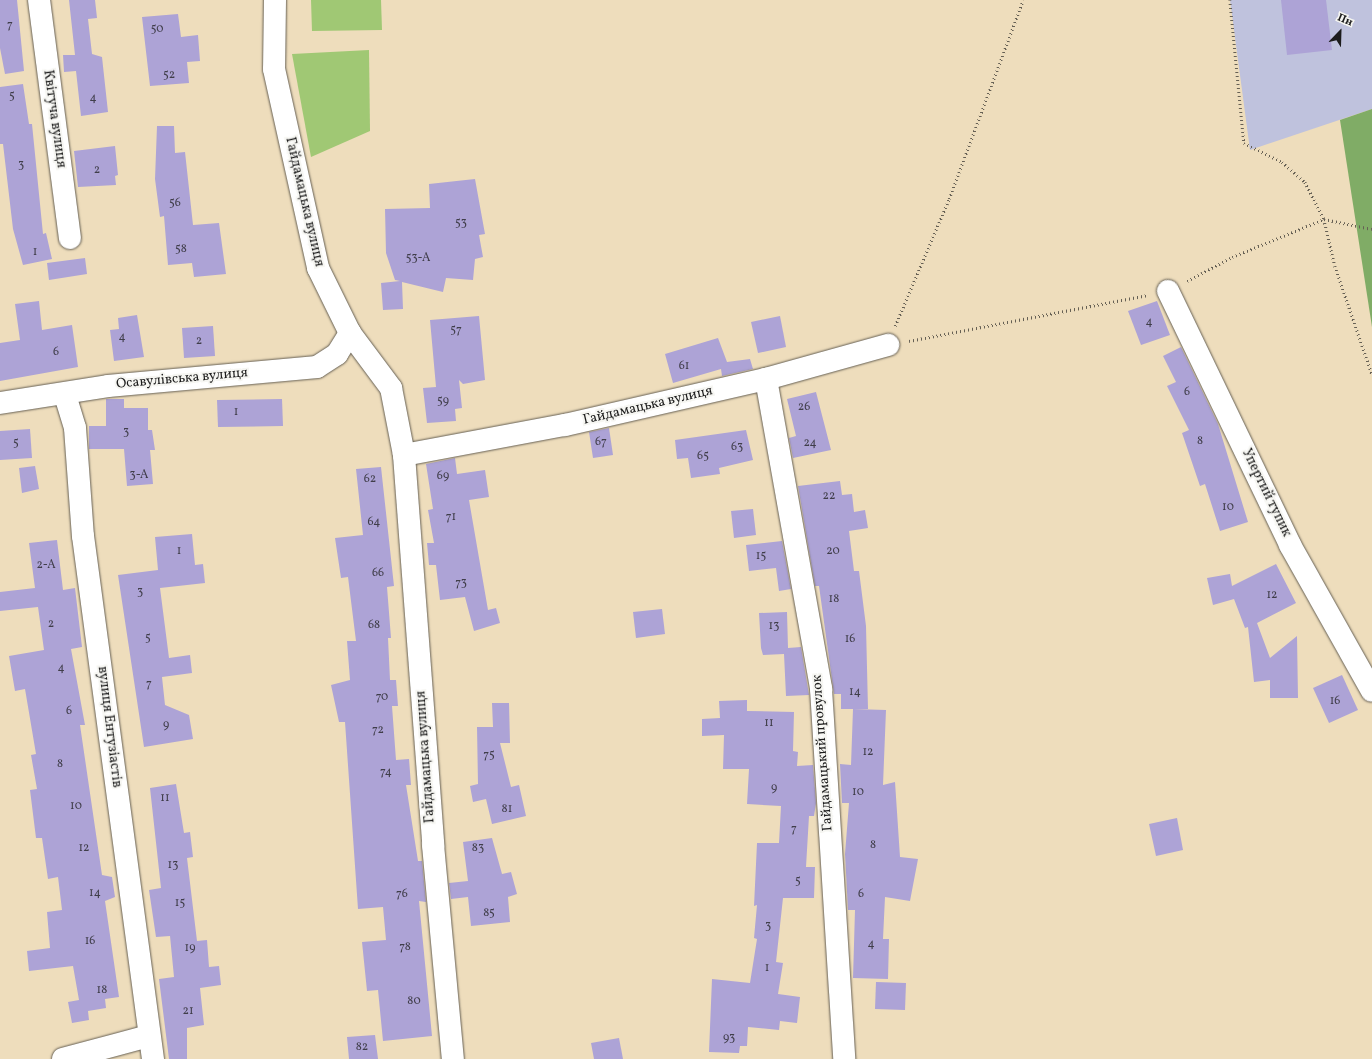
<!DOCTYPE html>
<meta charset="utf-8">
<style>
body{margin:0}
#map{position:relative;width:1372px;height:1059px;overflow:hidden;background:#eeddbc;font-family:Vollkorn,serif}
div>[style]{position:absolute}
[style*='--x']{left:calc(var(--x)*1px);top:calc(var(--y)*1px);width:calc(var(--w)*1px);rotate:calc(var(--a)*1deg)}
.industrial>*{inset:0;background:#bfc2dd}
.green>*{inset:0;background:#a0c874}
.forest>*{inset:0;background:#80ac66}
.building>*{inset:0;background:#ada3d6}
.path>*{height:2.5px;margin-top:-1.25px;transform-origin:0;background:repeating-linear-gradient(90deg,#666054 0 1px,transparent 0 4px)}
.roads{filter:drop-shadow(0 0 1px #666054) drop-shadow(0 0 1px #666054)}
.minor>*{height:22px;margin:-11px;padding:0 11px;transform-origin:11px;border-radius:11px;background:#fff}
span{translate:-50% -50%;white-space:nowrap;text-align:center;line-height:1.15;-webkit-text-stroke:4px #f6f6f2;paint-order:stroke}
.number-label{font-size:12px;color:#403e4a}
.number-label span{-webkit-text-stroke-width:0}
.street-label{font-size:14px;color:#1c1c1c}
.north{position:absolute;left:1320px;top:12px;width:40px;height:40px;-webkit-text-stroke:3px #f6f6f2;paint-order:stroke;rotate:23deg;font-size:11px;font-weight:700;line-height:16px;text-align:center;color:#1c1c1c}
.north::after{content:'';display:block;margin:auto;width:14px;height:18px;background:#1c1c1c;clip-path:polygon(50% 0,100% 100%,50% 72%,0 100%)}
</style>
<div id="map">
<div class="industrial">
<div style="clip-path:polygon(1230px 0,1372px 0,1372px 109px,1250px 150px)"></div>
</div>
<div class="green">
<div style="clip-path:polygon(311px 0,381px 0,382px 30px,312px 31px)"></div>
<div style="clip-path:polygon(369px 50px,370px 131px,311px 157px,292px 54px)"></div>
</div>
<div class="forest">
<div style="clip-path:polygon(1372px 109px,1372px 327px,1340px 120px)"></div>
</div>
<div class="building">
<div style="clip-path:polygon(0 0,17px 0,24px 71px,5px 74px,0 48px)"></div>
<div style="clip-path:polygon(69px 0,95px 0,97px 18px,88px 19px,92px 54px,102px 57px,108px 112px,81px 116px,76px 71px,64px 72px,63px 55px,75px 55px)"></div>
<div style="clip-path:polygon(1281px 0,1326px 0,1332px 50px,1287px 55px)"></div>
<div style="clip-path:polygon(178px 14px,181px 37px,198px 35px,200px 61px,187px 62px,189px 83px,150px 86px,142px 17px)"></div>
<div style="clip-path:polygon(23px 84px,29px 124px,32px 124px,43px 234px,46px 233px,52px 259px,23px 265px,13px 229px,3px 144px,0 144px,0 87px)"></div>
<div style="clip-path:polygon(157px 126px,174px 126px,175px 153px,185px 152px,193px 225px,219px 223px,226px 274px,194px 277px,192px 263px,168px 265px,164px 216px,160px 217px,155px 179px)"></div>
<div style="clip-path:polygon(115px 146px,118px 175px,115px 176px,116px 185px,78px 187px,74px 151px)"></div>
<div style="clip-path:polygon(475px 179px,485px 234px,479px 235px,483px 257px,475px 259px,473px 280px,446px 278px,443px 292px,402px 282px,403px 309px,383px 310px,381px 283px,400px 281px,395px 280px,386px 253px,385px 209px,430px 208px,429px 184px)"></div>
<div style="clip-path:polygon(85px 258px,87px 274px,49px 280px,47px 263px)"></div>
<div style="clip-path:polygon(39px 301px,42px 330px,72px 325px,78px 367px,0 381px,0 343px,20px 340px,15px 304px)"></div>
<div style="clip-path:polygon(1157px 301px,1170px 335px,1141px 345px,1128px 311px)"></div>
<div style="clip-path:polygon(137px 315px,144px 357px,114px 361px,110px 330px,119px 329px,118px 318px)"></div>
<div style="clip-path:polygon(479px 316px,485px 380px,463px 384px,459px 380px,462px 408px,455px 409px,456px 421px,427px 423px,423px 388px,436px 387px,430px 320px)"></div>
<div style="clip-path:polygon(780px 316px,786px 347px,758px 353px,751px 322px)"></div>
<div style="clip-path:polygon(213px 326px,215px 356px,184px 358px,182px 328px)"></div>
<div style="clip-path:polygon(718px 338px,727px 362px,750px 359px,753px 369px,722px 376px,721px 369px,673px 383px,665px 354px)"></div>
<div style="clip-path:polygon(1181px 347px,1218px 424px,1248px 522px,1220px 531px,1205px 484px,1200px 486px,1182px 433px,1189px 430px,1167px 386px,1176px 382px,1163px 356px)"></div>
<div style="clip-path:polygon(816px 392px,831px 450px,793px 458px,789px 438px,796px 436px,787px 399px)"></div>
<div style="clip-path:polygon(106px 399px,124px 399px,124px 408px,148px 408px,148px 430px,152px 430px,155px 450px,150px 450px,153px 484px,127px 486px,124px 449px,89px 449px,89px 426px,106px 426px)"></div>
<div style="clip-path:polygon(282px 399px,283px 426px,218px 427px,217px 400px)"></div>
<div style="clip-path:polygon(609px 428px,613px 455px,593px 458px,589px 432px)"></div>
<div style="clip-path:polygon(30px 429px,32px 458px,0 460px,0 431px)"></div>
<div style="clip-path:polygon(746px 430px,753px 460px,719px 468px,720px 474px,691px 478px,688px 458px,677px 459px,675px 440px)"></div>
<div style="clip-path:polygon(455px 458px,457px 474px,485px 470px,489px 497px,469px 500px,488px 610px,496px 608px,500px 623px,474px 631px,465px 597px,440px 600px,436px 565px,429px 565px,427px 543px,434px 543px,428px 510px,433px 509px,426px 464px)"></div>
<div style="clip-path:polygon(35px 466px,39px 489px,22px 493px,19px 468px)"></div>
<div style="clip-path:polygon(381px 467px,394px 586px,387px 587px,391px 638px,388px 638px,390px 680px,396px 680px,398px 706px,392px 706px,396px 760px,409px 759px,411px 785px,406px 785px,418px 861px,422px 861px,426px 902px,419px 901px,432px 1036px,383px 1041px,378px 990px,367px 991px,362px 942px,386px 940px,383px 907px,358px 909px,345px 722px,339px 722px,331px 685px,350px 680px,347px 641px,356px 641px,348px 577px,341px 578px,335px 538px,363px 535px,356px 469px)"></div>
<div style="clip-path:polygon(840px 481px,842px 495px,852px 494px,854px 512px,865px 510px,868px 528px,849px 531px,854px 571px,859px 571px,866px 626px,868px 709px,841px 709px,841px 694px,834px 694px,819px 586px,815px 586px,798px 486px)"></div>
<div style="clip-path:polygon(753px 509px,756px 535px,734px 538px,731px 511px)"></div>
<div style="clip-path:polygon(192px 534px,195px 565px,203px 564px,205px 583px,160px 588px,169px 658px,190px 655px,192px 673px,162px 677px,165px 705px,189px 715px,193px 739px,144px 747px,118px 575px,158px 570px,155px 537px)"></div>
<div style="clip-path:polygon(57px 540px,63px 590px,75px 588px,82px 647px,71px 649px,85px 725px,80px 725px,102px 875px,112px 877px,115px 897px,105px 901px,119px 997px,105px 999px,106px 1008px,88px 1011px,89px 1020px,72px 1023px,68px 1002px,79px 1000px,73px 966px,29px 971px,27px 951px,50px 948px,47px 912px,62px 910px,58px 877px,48px 879px,42px 838px,36px 838px,30px 790px,37px 789px,31px 755px,36px 754px,25px 689px,15px 691px,9px 656px,44px 650px,38px 607px,0 611px,0 592px,35px 588px,29px 543px)"></div>
<div style="clip-path:polygon(782px 541px,791px 589px,779px 591px,776px 568px,749px 571px,746px 545px)"></div>
<div style="clip-path:polygon(1276px 564px,1296px 603px,1257px 623px,1270px 658px,1297px 636px,1298px 698px,1270px 698px,1270px 680px,1254px 682px,1248px 627px,1245px 628px,1234px 599px,1213px 605px,1207px 578px,1230px 574px,1232px 586px)"></div>
<div style="clip-path:polygon(662px 609px,665px 634px,636px 638px,633px 612px)"></div>
<div style="clip-path:polygon(787px 612px,788px 648px,801px 647px,809px 695px,786px 696px,784px 654px,763px 655px,761px 648px,759px 613px)"></div>
<div style="clip-path:polygon(1342px 675px,1358px 710px,1329px 723px,1313px 688px)"></div>
<div style="clip-path:polygon(747px 700px,747px 711px,794px 712px,793px 751px,798px 752px,797px 766px,813px 765px,816px 803px,814px 816px,809px 816px,806px 867px,815px 867px,814px 898px,783px 898px,776px 962px,783px 963px,778px 994px,800px 997px,797px 1023px,780px 1021px,779px 1030px,748px 1027px,747px 1046px,740px 1046px,739px 1053px,709px 1052px,712px 979px,750px 983px,757px 939px,754px 938px,757px 905px,754px 906px,757px 843px,779px 843px,781px 806px,747px 804px,749px 769px,723px 769px,724px 735px,702px 736px,702px 719px,720px 718px,719px 701px)"></div>
<div style="clip-path:polygon(492px 703px,509px 703px,510px 743px,500px 743px,511px 787px,519px 785px,526px 816px,492px 824px,486px 799px,473px 802px,470px 786px,478px 784px,477px 727px,493px 727px)"></div>
<div style="clip-path:polygon(853px 709px,886px 710px,883px 785px,895px 782px,900px 857px,918px 859px,910px 901px,885px 897px,883px 939px,889px 939px,888px 979px,853px 978px,855px 910px,848px 910px,845px 854px,849px 803px,842px 803px,840px 764px,851px 765px)"></div>
<div style="clip-path:polygon(176px 784px,184px 833px,190px 832px,193px 857px,187px 858px,197px 941px,207px 940px,209px 967px,219px 966px,221px 985px,200px 988px,204px 1025px,187px 1028px,187px 1059px,169px 1059px,159px 979px,174px 977px,170px 936px,156px 937px,149px 890px,161px 888px,150px 788px)"></div>
<div style="clip-path:polygon(1177px 818px,1183px 850px,1156px 856px,1149px 824px)"></div>
<div style="clip-path:polygon(492px 838px,502px 874px,511px 872px,517px 894px,508px 897px,510px 922px,471px 926px,468px 897px,451px 899px,449px 883px,468px 881px,463px 842px)"></div>
<div style="clip-path:polygon(876px 982px,906px 983px,905px 1010px,875px 1009px)"></div>
<div style="clip-path:polygon(375px 1035px,378px 1059px,349px 1059px,347px 1037px)"></div>
<div style="clip-path:polygon(619px 1038px,623px 1059px,594px 1059px,591px 1043px)"></div>
</div>
<div class="path">
<div style="--x:1230;--y:0;--w:144;--a:84.4"></div>
<div style="--x:1244;--y:143;--w:42;--a:26.6"></div>
<div style="--x:1282;--y:162;--w:30;--a:41"></div>
<div style="--x:1305;--y:182;--w:42;--a:62.8"></div>
<div style="--x:1324;--y:219;--w:48;--a:76.8"></div>
<div style="--x:1335;--y:266;--w:114;--a:71.1"></div>
<div style="--x:1187;--y:281;--w:51;--a:-28.1"></div>
<div style="--x:1232;--y:257;--w:100;--a:-22.4"></div>
<div style="--x:1324;--y:219;--w:49;--a:11.8"></div>
<div style="--x:895;--y:326;--w:138;--a:-67"></div>
<div style="--x:949;--y:199;--w:212;--a:-69.6"></div>
<div style="--x:909;--y:341;--w:242;--a:-10.9"></div>
</div>
<div class="roads">
<div class="minor">
<div style="--x:39;--y:0;--w:240;--a:82.6"></div>
<div style="--x:275;--y:0;--w:69;--a:90.8"></div>
<div style="--x:274;--y:69;--w:204;--a:77.5"></div>
<div style="--x:318;--y:268;--w:72;--a:63.8"></div>
<div style="--x:350;--y:333;--w:69;--a:53.3"></div>
<div style="--x:391;--y:388;--w:68;--a:79"></div>
<div style="--x:404;--y:455;--w:391;--a:85.7"></div>
<div style="--x:433;--y:845;--w:215;--a:84.7"></div>
<div style="--x:1168;--y:291;--w:282;--a:64.3"></div>
<div style="--x:1290;--y:545;--w:167;--a:60.7"></div>
<div style="--x:766;--y:379;--w:315;--a:79.9"></div>
<div style="--x:821;--y:689;--w:371;--a:86.4"></div>
<div style="--x:65;--y:395;--w:34;--a:73"></div>
<div style="--x:75;--y:428;--w:108;--a:85.8"></div>
<div style="--x:83;--y:536;--w:528;--a:82.38"></div>
<div style="--x:0;--y:403;--w:109;--a:-8.9"></div>
<div style="--x:108;--y:386;--w:210;--a:-5.2"></div>
<div style="--x:317;--y:367;--w:24;--a:-33"></div>
<div style="--x:337;--y:354;--w:25;--a:-58"></div>
<div style="--x:404;--y:455;--w:164;--a:-10.6"></div>
<div style="--x:565;--y:425;--w:206;--a:-12.9"></div>
<div style="--x:766;--y:379;--w:127;--a:-15.6"></div>
<div style="--x:63;--y:1059;--w:89;--a:-15"></div>
</div>
</div>
<div class="number-label">
<span style="left:10px;top:26px">7</span>
<span style="left:157px;top:30px">50</span>
<span style="left:169px;top:76px">52</span>
<span style="left:12px;top:97px">5</span>
<span style="left:93px;top:99px">4</span>
<span style="left:21px;top:166px">3</span>
<span style="left:97px;top:171px">2</span>
<span style="left:175px;top:204px">56</span>
<span style="left:461px;top:224px">53</span>
<span style="left:181px;top:250px">58</span>
<span style="left:35px;top:253px">1</span>
<span style="left:418px;top:259px">53-А</span>
<span style="left:1149px;top:323px">4</span>
<span style="left:456px;top:331px">57</span>
<span style="left:122px;top:338px">4</span>
<span style="left:199px;top:342px">2</span>
<span style="left:56px;top:353px">6</span>
<span style="left:684px;top:367px">61</span>
<span style="left:1187px;top:393px">6</span>
<span style="left:443px;top:402px">59</span>
<span style="left:804px;top:408px">26</span>
<span style="left:236px;top:413px">1</span>
<span style="left:126px;top:433px">3</span>
<span style="left:1200px;top:442px">8</span>
<span style="left:601px;top:443px">67</span>
<span style="left:16px;top:444px">5</span>
<span style="left:810px;top:444px">24</span>
<span style="left:737px;top:448px">63</span>
<span style="left:703px;top:457px">65</span>
<span style="left:139px;top:476px">3-А</span>
<span style="left:443px;top:477px">69</span>
<span style="left:370px;top:480px">62</span>
<span style="left:829px;top:497px">22</span>
<span style="left:1228px;top:508px">10</span>
<span style="left:451px;top:518px">71</span>
<span style="left:374px;top:523px">64</span>
<span style="left:179px;top:552px">1</span>
<span style="left:833px;top:552px">20</span>
<span style="left:761px;top:557px">15</span>
<span style="left:46px;top:566px">2-А</span>
<span style="left:378px;top:574px">66</span>
<span style="left:461px;top:584px">73</span>
<span style="left:140px;top:593px">3</span>
<span style="left:1272px;top:596px">12</span>
<span style="left:834px;top:600px">18</span>
<span style="left:51px;top:625px">2</span>
<span style="left:374px;top:626px">68</span>
<span style="left:774px;top:627px">13</span>
<span style="left:148px;top:639px">5</span>
<span style="left:850px;top:640px">16</span>
<span style="left:61px;top:669px">4</span>
<span style="left:149px;top:685px">7</span>
<span style="left:855px;top:693px">14</span>
<span style="left:382px;top:698px">70</span>
<span style="left:1335px;top:702px">16</span>
<span style="left:69px;top:712px">6</span>
<span style="left:769px;top:724px">11</span>
<span style="left:166px;top:726px">9</span>
<span style="left:378px;top:731px">72</span>
<span style="left:868px;top:753px">12</span>
<span style="left:489px;top:756px">75</span>
<span style="left:60px;top:765px">8</span>
<span style="left:386px;top:773px">74</span>
<span style="left:774px;top:789px">9</span>
<span style="left:858px;top:793px">10</span>
<span style="left:165px;top:799px">11</span>
<span style="left:76px;top:807px">10</span>
<span style="left:507px;top:810px">81</span>
<span style="left:794px;top:830px">7</span>
<span style="left:873px;top:846px">8</span>
<span style="left:84px;top:849px">12</span>
<span style="left:478px;top:849px">83</span>
<span style="left:173px;top:866px">13</span>
<span style="left:798px;top:882px">5</span>
<span style="left:95px;top:894px">14</span>
<span style="left:402px;top:895px">76</span>
<span style="left:861px;top:895px">6</span>
<span style="left:180px;top:904px">15</span>
<span style="left:489px;top:914px">85</span>
<span style="left:768px;top:927px">3</span>
<span style="left:90px;top:942px">16</span>
<span style="left:871px;top:945px">4</span>
<span style="left:405px;top:948px">78</span>
<span style="left:190px;top:949px">19</span>
<span style="left:767px;top:969px">1</span>
<span style="left:102px;top:991px">18</span>
<span style="left:414px;top:1002px">80</span>
<span style="left:188px;top:1012px">21</span>
<span style="left:729px;top:1039px">93</span>
<span style="left:362px;top:1048px">82</span>
</div>
<div class="street-label">
<span style="left:54px;top:119px;rotate:82deg">Квітуча вулиця</span>
<span style="left:304px;top:202px;rotate:77deg">Гайдамацька вулиця</span>
<span style="left:182px;top:379px;rotate:-5deg">Осавулівська вулиця</span>
<span style="left:648px;top:406px;rotate:-13deg">Гайдамацька вулиця</span>
<span style="left:1266px;top:493px;rotate:64deg">Упертий тупик</span>
<span style="left:109px;top:727px;rotate:83deg">вулиця Ентузіастів</span>
<span style="left:823px;top:753px;rotate:-94deg">Гайдамацький провулок</span>
<span style="left:426px;top:757px;rotate:-94deg">Гайдамацька вулиця</span>
</div>
<div class="north">Пн</div>
</div>
